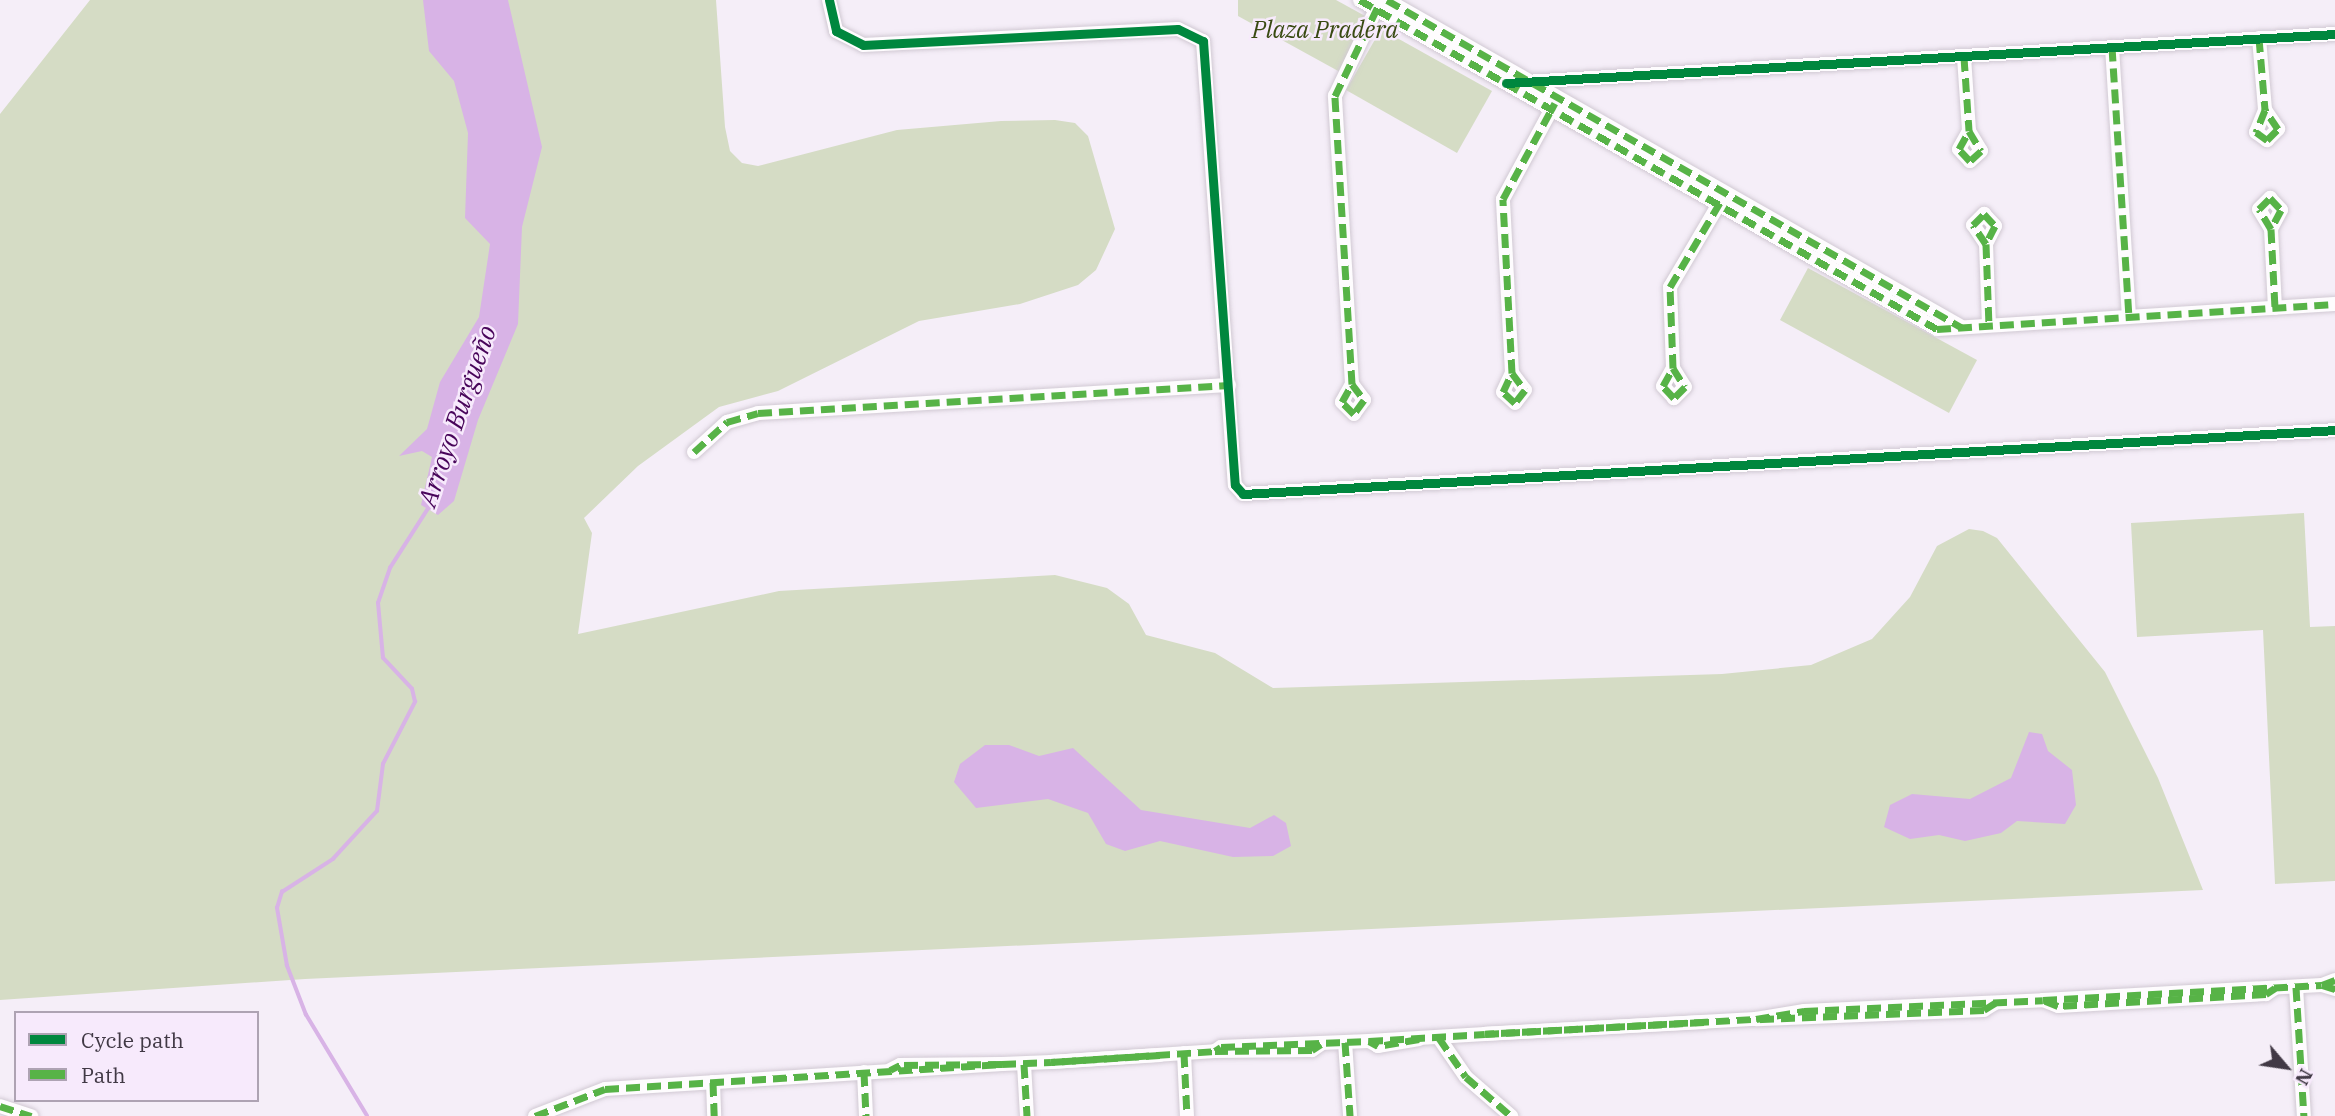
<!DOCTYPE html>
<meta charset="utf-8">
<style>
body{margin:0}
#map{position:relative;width:2335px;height:1116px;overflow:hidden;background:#f5eef8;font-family:"IBM Plex Serif",serif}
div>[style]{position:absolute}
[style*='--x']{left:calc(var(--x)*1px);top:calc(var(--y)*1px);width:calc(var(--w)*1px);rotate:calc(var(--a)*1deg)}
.green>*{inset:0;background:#d5dcc5}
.water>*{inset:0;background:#d8b3e6}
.stream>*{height:3.5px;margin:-1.75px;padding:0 1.75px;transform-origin:1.75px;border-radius:1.75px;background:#d8b3e6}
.roads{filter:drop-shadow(0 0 2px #d1c9d3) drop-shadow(0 0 2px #d1c9d3)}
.minor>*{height:14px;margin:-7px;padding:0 7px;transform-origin:7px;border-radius:7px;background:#fefcfe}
.quiet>*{height:7px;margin-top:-3.5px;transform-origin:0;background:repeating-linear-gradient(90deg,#57b347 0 14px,transparent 0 21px)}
.cycleway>*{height:9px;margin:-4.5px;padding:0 4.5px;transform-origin:4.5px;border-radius:4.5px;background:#00873e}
span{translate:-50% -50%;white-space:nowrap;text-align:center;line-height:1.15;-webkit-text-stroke:5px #f7eafc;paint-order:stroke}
.park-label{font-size:24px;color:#394a12;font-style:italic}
.water-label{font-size:26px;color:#48055a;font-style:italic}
.legend{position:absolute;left:14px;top:1011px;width:245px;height:91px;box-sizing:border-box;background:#f7eafc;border:2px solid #aea3b3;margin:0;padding:9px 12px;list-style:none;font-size:21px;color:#413945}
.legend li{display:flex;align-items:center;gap:14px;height:35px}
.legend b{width:35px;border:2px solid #aea3b3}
.north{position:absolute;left:2251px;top:1032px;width:70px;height:70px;-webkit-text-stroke:5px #f7eafc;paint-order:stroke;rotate:119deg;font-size:19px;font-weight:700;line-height:28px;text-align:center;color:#413945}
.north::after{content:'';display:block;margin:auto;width:24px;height:32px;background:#413945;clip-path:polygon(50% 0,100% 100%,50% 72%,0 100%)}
</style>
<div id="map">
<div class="green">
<div style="clip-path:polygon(90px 0,716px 0,725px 127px,730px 151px,742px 163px,758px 166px,897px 130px,1001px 121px,1055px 120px,1075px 123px,1088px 136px,1115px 229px,1096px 270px,1078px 285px,1020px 304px,919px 321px,778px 391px,719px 407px,638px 466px,584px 518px,592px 533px,578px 634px,779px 591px,1055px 575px,1107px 588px,1129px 604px,1146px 635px,1215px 653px,1273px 688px,1722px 674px,1811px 665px,1872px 639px,1910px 597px,1937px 546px,1969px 529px,1983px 531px,1997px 538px,2105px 672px,2158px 778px,2203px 890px,305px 979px,0 1000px,0 114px)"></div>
<div style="clip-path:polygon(1238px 0,1336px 0,1367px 17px,1340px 72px,1238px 16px)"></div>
<div style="clip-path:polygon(1381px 29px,1492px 91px,1457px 153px,1346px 90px)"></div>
<div style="clip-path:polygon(1808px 268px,1977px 360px,1949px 413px,1780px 320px)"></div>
<div style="clip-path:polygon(2304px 513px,2310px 627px,2335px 626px,2335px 881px,2275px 884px,2263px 630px,2137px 637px,2131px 523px)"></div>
</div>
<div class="water">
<div style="clip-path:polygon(423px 0,508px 0,542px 147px,522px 227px,518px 324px,478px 420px,454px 501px,438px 515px,421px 505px,432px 457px,422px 451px,399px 456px,427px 429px,440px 382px,479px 317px,490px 244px,465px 218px,468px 133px,454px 81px,429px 51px)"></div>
<div style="clip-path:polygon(2029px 732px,2042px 734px,2048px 751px,2072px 770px,2076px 805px,2065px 824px,2017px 821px,2001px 833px,1965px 841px,1939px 835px,1910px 839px,1884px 827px,1890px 805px,1912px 794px,1970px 799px,2011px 778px)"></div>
<div style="clip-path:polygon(985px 745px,1009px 745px,1039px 756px,1073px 748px,1141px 810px,1250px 828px,1274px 815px,1286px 823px,1291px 846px,1273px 856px,1233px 857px,1160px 841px,1125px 851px,1106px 844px,1088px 813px,1048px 799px,976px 808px,954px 782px,960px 764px)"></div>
</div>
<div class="stream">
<div style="--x:367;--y:1116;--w:118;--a:-121.1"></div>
<div style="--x:306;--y:1015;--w:53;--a:-111.2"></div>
<div style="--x:287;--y:966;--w:59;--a:-99.8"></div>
<div style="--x:277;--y:908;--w:17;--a:-73"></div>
<div style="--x:282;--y:892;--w:61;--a:-32.9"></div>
<div style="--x:333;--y:859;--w:65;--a:-47.5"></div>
<div style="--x:377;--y:811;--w:47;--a:-82.7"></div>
<div style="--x:383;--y:764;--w:70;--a:-62.7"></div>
<div style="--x:415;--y:702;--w:13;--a:-103"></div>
<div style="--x:412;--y:689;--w:42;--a:-133.1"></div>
<div style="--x:383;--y:658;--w:55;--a:-95.2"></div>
<div style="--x:378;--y:603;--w:37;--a:-71"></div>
<div style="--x:390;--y:568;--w:72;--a:-57.4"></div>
</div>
<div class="roads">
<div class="minor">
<div style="--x:829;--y:0;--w:32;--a:77"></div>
<div style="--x:836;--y:31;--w:30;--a:27"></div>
<div style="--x:863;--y:45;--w:315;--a:-2.9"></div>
<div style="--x:1178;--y:29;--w:28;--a:26"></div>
<div style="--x:1203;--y:41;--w:445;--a:85.9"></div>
<div style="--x:1235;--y:485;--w:12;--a:48"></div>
<div style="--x:1243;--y:494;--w:1094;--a:-3.35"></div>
<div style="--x:1360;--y:0;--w:664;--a:29.69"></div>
<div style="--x:1937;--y:329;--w:399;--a:-3.6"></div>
<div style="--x:1387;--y:0;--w:659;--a:29.64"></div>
<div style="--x:2259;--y:38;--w:72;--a:85.2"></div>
<div style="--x:2265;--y:110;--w:24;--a:112"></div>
<div style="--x:2256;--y:132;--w:14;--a:36"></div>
<div style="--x:2267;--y:140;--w:16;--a:-45"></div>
<div style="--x:2278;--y:129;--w:23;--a:-124"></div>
<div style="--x:2112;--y:47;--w:270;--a:86.4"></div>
<div style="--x:1964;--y:57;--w:74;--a:86.1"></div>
<div style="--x:1969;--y:131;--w:23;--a:59"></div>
<div style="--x:1981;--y:151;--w:15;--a:138"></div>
<div style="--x:1970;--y:161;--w:16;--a:-133"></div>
<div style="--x:1959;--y:149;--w:21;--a:-61"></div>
<div style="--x:1508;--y:83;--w:828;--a:-3.39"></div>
<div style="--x:2271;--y:229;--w:23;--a:-121"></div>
<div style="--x:2259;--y:209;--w:16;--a:-45"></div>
<div style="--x:2270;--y:198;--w:16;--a:47"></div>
<div style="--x:2281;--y:210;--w:21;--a:118"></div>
<div style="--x:2271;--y:229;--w:79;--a:87.1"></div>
<div style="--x:1986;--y:244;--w:23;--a:-124"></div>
<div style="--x:1973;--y:225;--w:16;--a:-45"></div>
<div style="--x:1984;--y:214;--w:16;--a:47"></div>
<div style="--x:1995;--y:226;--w:20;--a:117"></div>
<div style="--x:1986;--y:244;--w:81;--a:87.9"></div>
<div style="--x:1673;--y:368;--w:22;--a:58"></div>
<div style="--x:1685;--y:387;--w:16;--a:135"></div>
<div style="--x:1674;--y:398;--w:16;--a:-133"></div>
<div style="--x:1663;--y:386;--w:21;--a:-61"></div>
<div style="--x:1673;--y:368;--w:81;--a:-92.1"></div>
<div style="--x:1670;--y:287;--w:104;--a:-59.5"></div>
<div style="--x:1512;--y:373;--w:21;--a:53"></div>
<div style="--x:1525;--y:390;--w:16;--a:128"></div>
<div style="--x:1515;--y:403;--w:16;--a:-137"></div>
<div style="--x:1503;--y:392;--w:21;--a:-65"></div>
<div style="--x:1512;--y:373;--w:174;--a:-93"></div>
<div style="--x:1503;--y:199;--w:111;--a:-61.6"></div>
<div style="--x:1352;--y:384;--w:20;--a:53"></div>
<div style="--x:1364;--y:400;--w:17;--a:126"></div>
<div style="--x:1354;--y:414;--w:17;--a:-135"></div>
<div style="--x:1342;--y:402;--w:21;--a:-61"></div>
<div style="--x:1352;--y:384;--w:289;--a:-93.4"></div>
<div style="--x:1335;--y:96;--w:103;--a:-64.7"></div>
<div style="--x:694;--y:452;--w:45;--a:-42.3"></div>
<div style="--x:727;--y:422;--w:32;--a:-16"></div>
<div style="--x:758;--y:413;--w:472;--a:-3.4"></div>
<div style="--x:2335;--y:980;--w:14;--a:159"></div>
<div style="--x:2322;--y:985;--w:14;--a:17"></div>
<div style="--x:2296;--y:987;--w:129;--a:86.5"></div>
<div style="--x:2275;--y:988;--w:11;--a:146"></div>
<div style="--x:2266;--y:994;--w:208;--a:176.7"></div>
<div style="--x:2058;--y:1006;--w:16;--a:-158"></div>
<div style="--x:2043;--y:1000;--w:279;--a:-3.1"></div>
<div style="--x:1995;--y:1003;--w:13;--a:148"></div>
<div style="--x:1984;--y:1010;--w:228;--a:177.7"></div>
<div style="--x:1756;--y:1019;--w:49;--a:-9.5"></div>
<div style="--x:1804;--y:1011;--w:239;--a:-2.6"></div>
<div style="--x:1704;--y:1022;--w:219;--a:176.9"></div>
<div style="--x:1485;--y:1034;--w:271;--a:-3.2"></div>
<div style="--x:1439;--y:1038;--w:47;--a:55.3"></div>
<div style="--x:1466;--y:1077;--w:60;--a:40.9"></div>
<div style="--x:1419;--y:1039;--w:42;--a:170.3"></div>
<div style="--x:1378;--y:1046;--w:10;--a:-151"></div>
<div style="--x:1369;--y:1041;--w:116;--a:-3.5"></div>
<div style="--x:1345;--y:1042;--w:74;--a:86.1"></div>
<div style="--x:1321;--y:1044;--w:11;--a:146"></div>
<div style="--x:1312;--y:1050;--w:97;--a:179.4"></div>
<div style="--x:1215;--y:1051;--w:7;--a:-34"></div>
<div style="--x:1221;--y:1047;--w:148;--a:-2.3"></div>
<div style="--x:1184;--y:1053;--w:63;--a:87.3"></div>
<div style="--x:1160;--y:1055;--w:109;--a:176.3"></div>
<div style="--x:1051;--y:1062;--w:164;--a:-3.8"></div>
<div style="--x:1002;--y:1064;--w:49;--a:-2.3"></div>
<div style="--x:1024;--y:1064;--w:52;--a:86.7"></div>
<div style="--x:864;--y:1072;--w:44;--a:87.4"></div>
<div style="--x:713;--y:1082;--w:34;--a:88"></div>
<div style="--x:0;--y:1106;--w:33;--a:18"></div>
<div style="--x:535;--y:1116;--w:75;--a:-21.1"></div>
<div style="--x:605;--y:1089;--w:398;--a:-3.6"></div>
<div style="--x:1002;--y:1064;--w:102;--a:179.4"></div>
<div style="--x:900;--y:1065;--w:11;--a:153"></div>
</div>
</div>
<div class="quiet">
<div style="--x:1360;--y:0;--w:664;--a:29.69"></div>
<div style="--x:1937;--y:329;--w:399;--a:-3.6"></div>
<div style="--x:1387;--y:0;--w:661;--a:29.67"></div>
<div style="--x:2259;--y:38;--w:72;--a:85.2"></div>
<div style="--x:2265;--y:110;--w:24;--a:112"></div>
<div style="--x:2256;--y:132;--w:14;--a:36"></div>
<div style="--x:2267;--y:140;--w:16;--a:-45"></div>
<div style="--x:2278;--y:129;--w:23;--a:-124"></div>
<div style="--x:2112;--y:47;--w:270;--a:86.4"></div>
<div style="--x:1964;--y:57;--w:74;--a:86.1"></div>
<div style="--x:1969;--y:131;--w:23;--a:59"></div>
<div style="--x:1981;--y:151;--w:15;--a:138"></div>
<div style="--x:1970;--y:161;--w:16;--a:-133"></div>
<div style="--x:1959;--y:149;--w:21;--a:-61"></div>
<div style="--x:2271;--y:229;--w:23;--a:-121"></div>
<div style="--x:2259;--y:209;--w:16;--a:-45"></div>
<div style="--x:2270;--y:198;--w:16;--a:47"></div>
<div style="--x:2281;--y:210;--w:21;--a:118"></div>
<div style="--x:2271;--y:229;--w:79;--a:87.1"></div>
<div style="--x:1986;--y:244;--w:23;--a:-124"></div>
<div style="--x:1973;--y:225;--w:16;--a:-45"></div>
<div style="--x:1984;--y:214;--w:16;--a:47"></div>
<div style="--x:1995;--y:226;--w:20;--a:117"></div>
<div style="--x:1986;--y:244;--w:81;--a:87.9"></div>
<div style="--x:1673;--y:368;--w:22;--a:58"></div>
<div style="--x:1685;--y:387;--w:16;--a:135"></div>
<div style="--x:1674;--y:398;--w:16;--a:-133"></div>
<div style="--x:1663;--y:386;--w:21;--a:-61"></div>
<div style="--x:1673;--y:368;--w:81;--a:-92.1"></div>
<div style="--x:1670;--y:287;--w:102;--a:-59.4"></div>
<div style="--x:1512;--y:373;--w:21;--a:53"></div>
<div style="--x:1525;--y:390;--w:16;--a:128"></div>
<div style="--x:1515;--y:403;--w:16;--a:-137"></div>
<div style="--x:1503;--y:392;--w:21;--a:-65"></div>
<div style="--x:1512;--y:373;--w:174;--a:-93"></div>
<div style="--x:1503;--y:199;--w:109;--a:-61.6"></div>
<div style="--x:1352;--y:384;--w:20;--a:53"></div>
<div style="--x:1364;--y:400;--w:17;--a:126"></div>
<div style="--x:1354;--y:414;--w:17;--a:-135"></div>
<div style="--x:1342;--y:402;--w:21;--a:-61"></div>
<div style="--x:1352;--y:384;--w:289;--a:-93.4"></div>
<div style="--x:1335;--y:96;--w:104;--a:-64.4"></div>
<div style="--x:694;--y:452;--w:45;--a:-42.3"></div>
<div style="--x:727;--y:422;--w:32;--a:-16"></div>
<div style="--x:758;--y:413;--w:472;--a:-3.4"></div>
<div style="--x:2335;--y:980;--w:14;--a:159"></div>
<div style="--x:2322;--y:985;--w:14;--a:17"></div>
<div style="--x:2296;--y:987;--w:129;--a:86.5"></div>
<div style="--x:2275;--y:988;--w:11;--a:146"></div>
<div style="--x:2266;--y:994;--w:208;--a:176.7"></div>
<div style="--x:2058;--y:1006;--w:16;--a:-158"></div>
<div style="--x:2043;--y:1000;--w:279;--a:-3.1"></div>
<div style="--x:1995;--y:1003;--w:13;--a:148"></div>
<div style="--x:1984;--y:1010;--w:228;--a:177.7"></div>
<div style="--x:1756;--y:1019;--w:49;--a:-9.5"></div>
<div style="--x:1804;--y:1011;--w:239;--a:-2.6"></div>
<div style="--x:1704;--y:1022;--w:219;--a:176.9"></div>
<div style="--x:1485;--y:1034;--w:271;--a:-3.2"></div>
<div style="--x:1439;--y:1038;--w:47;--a:55.3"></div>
<div style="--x:1466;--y:1077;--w:60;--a:40.9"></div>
<div style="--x:1419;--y:1039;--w:42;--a:170.3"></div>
<div style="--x:1378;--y:1046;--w:10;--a:-151"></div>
<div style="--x:1369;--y:1041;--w:116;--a:-3.5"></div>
<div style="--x:1345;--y:1042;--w:74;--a:86.1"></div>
<div style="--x:1321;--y:1044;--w:11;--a:146"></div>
<div style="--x:1312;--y:1050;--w:97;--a:179.4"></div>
<div style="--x:1215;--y:1051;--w:7;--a:-34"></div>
<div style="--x:1221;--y:1047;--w:148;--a:-2.3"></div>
<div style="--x:1184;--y:1053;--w:63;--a:87.3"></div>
<div style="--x:1160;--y:1055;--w:109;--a:176.3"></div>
<div style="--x:1051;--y:1062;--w:164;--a:-3.8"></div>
<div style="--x:1002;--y:1064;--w:49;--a:-2.3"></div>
<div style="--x:1024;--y:1064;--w:52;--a:86.7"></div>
<div style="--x:864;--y:1072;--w:44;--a:87.4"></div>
<div style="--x:713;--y:1082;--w:34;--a:88"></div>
<div style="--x:0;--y:1106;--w:33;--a:18"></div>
<div style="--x:535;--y:1116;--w:75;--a:-21.1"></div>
<div style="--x:605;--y:1089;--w:398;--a:-3.6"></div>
<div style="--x:1002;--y:1064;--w:102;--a:179.4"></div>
<div style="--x:900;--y:1065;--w:11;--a:153"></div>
</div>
<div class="cycleway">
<div style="--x:829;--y:0;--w:32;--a:77"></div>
<div style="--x:836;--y:31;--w:30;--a:27"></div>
<div style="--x:863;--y:45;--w:315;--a:-2.9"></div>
<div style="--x:1178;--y:29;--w:28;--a:26"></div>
<div style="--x:1203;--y:41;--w:445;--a:85.9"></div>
<div style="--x:1235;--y:485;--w:12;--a:48"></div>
<div style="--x:1243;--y:494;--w:1094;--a:-3.35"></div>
<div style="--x:1506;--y:83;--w:830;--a:-3.38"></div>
</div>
<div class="park-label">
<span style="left:1325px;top:30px">Plaza Pradera</span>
</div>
<div class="water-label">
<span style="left:457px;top:416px;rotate:-71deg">Arroyo Burgueño</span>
</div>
<ul class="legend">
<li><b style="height:9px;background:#00873e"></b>Cycle path</li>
<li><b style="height:9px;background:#57b347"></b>Path</li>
</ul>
<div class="north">N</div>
</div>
